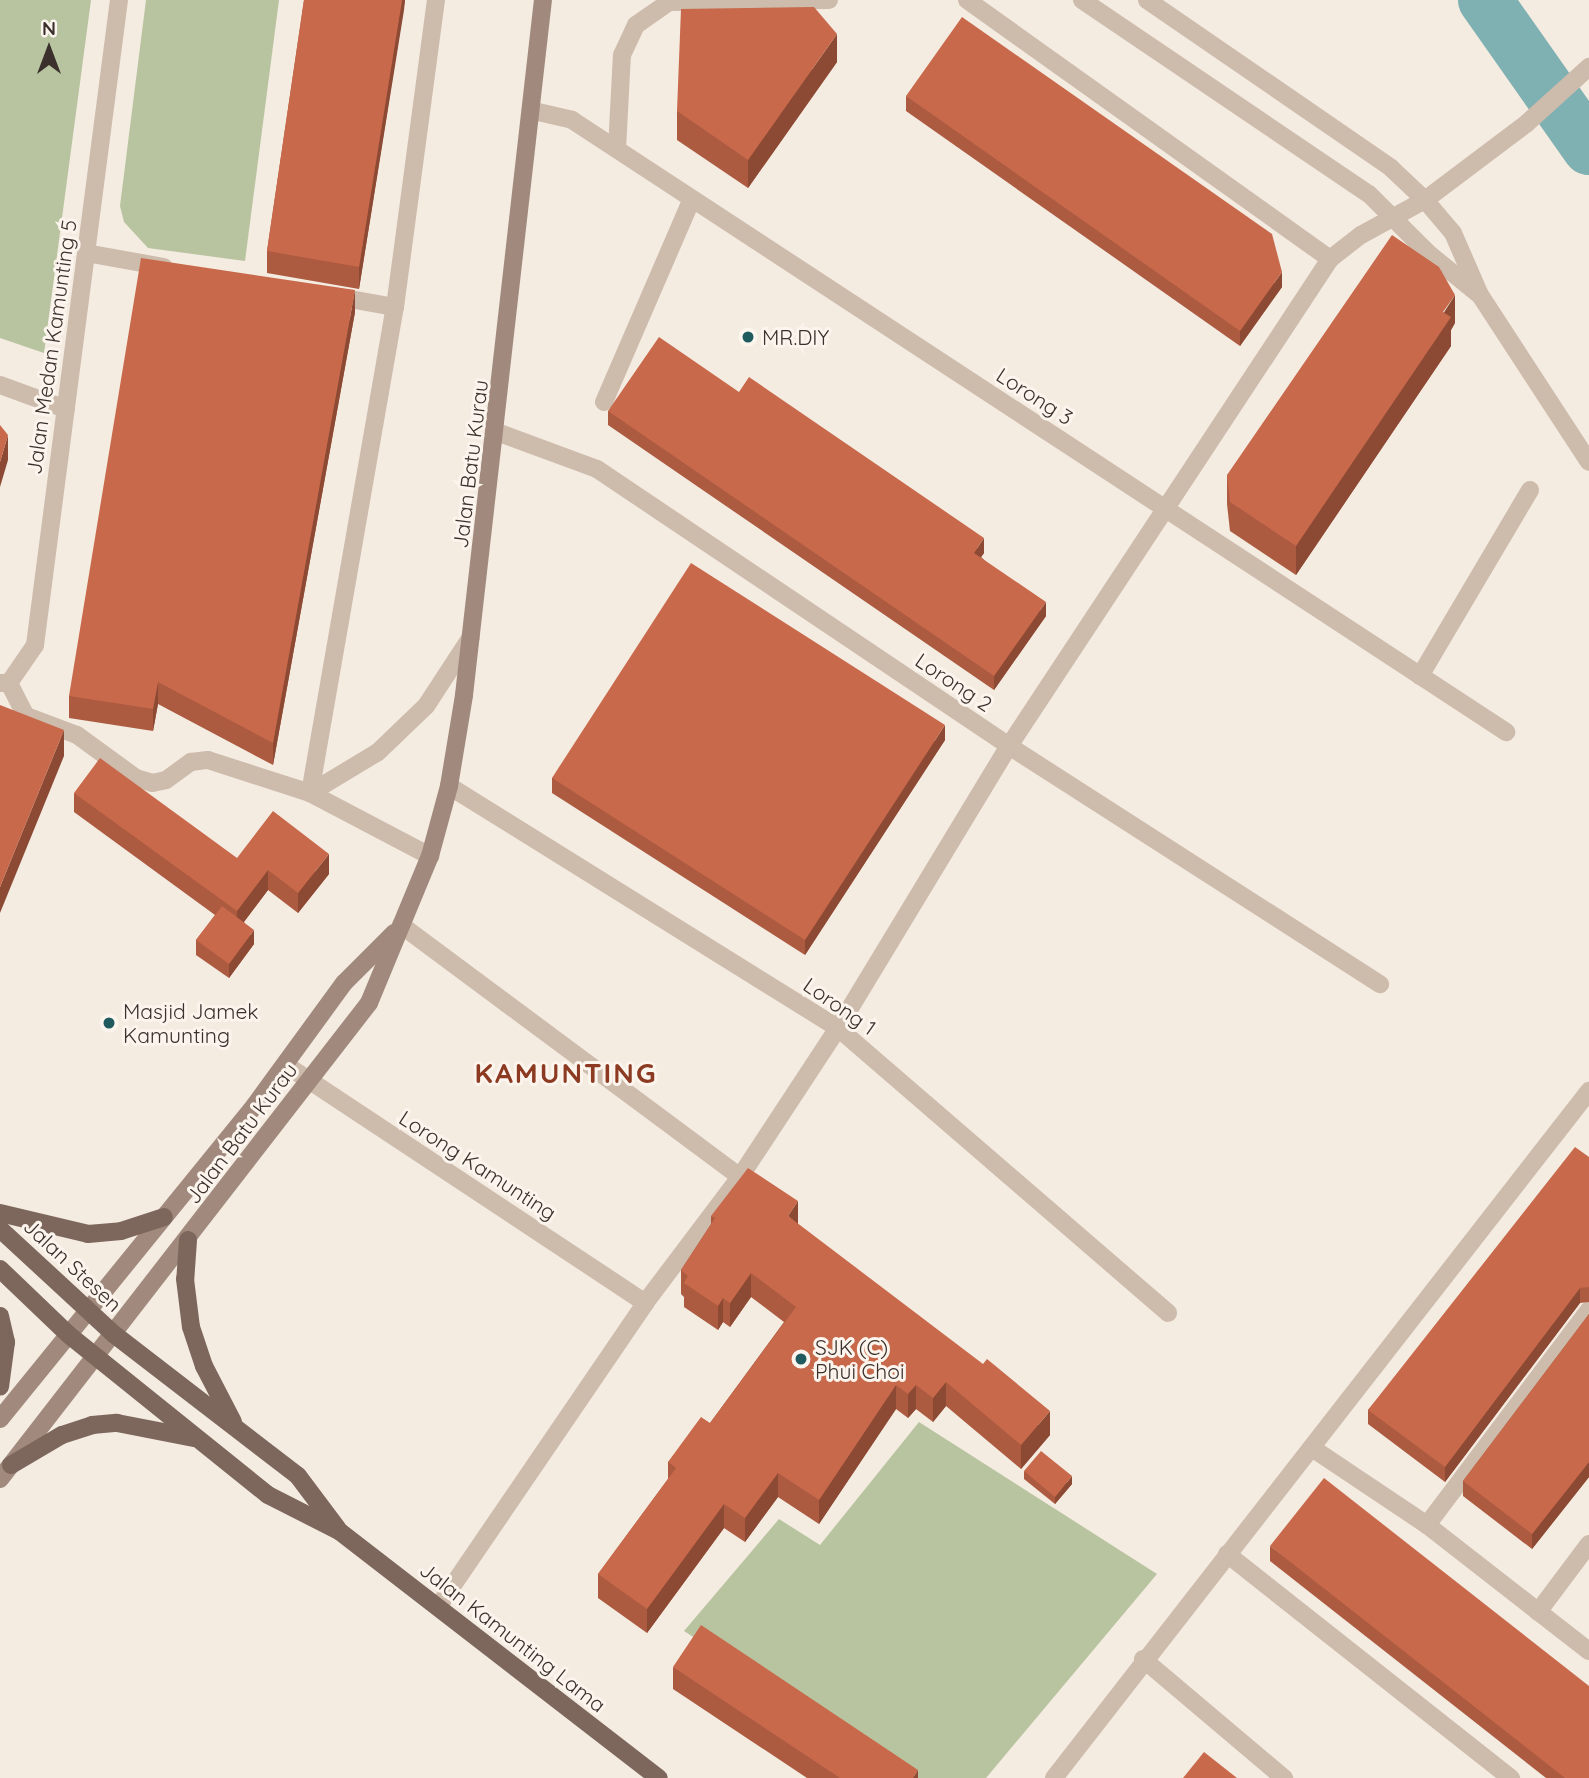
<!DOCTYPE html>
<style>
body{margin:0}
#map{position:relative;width:1589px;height:1778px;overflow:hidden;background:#f4ebe1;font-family:Quicksand,sans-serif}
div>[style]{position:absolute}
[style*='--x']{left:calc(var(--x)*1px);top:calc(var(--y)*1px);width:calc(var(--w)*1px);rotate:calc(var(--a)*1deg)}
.green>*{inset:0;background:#b8c4a0}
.river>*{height:54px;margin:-27px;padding:0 27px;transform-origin:27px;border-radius:27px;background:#7fb0b2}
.service>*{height:18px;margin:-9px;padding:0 9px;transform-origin:9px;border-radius:9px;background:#cdbbac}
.minor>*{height:18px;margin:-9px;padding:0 9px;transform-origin:9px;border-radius:9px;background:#cdbbac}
.secondary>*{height:18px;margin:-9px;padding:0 9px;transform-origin:9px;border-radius:9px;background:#a18a7d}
.primary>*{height:18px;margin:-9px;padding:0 9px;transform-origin:9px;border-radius:9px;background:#7d675c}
.wall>*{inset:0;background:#ac5a40}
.shaded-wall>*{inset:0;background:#8c4a34}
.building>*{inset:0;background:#c8694b}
.dots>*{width:19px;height:19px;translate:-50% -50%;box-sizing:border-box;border:4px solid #fbf5ee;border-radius:50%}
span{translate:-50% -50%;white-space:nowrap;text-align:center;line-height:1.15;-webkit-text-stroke:6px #fbf5ee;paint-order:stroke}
.poi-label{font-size:21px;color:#3b302b}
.left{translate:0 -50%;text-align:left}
.street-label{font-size:21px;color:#3b302b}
.district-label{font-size:28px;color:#8c3b22;font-weight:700;letter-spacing:2px}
.north{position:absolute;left:14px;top:14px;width:70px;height:70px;-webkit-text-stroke:5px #fbf5ee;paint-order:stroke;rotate:0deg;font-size:19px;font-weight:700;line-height:28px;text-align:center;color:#3b302b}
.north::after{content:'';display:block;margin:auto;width:24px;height:32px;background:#3b302b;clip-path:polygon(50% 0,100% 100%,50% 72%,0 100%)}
</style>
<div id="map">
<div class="green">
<div style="clip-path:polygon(0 0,91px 0,44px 353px,0 338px)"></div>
<div style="clip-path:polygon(146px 0,279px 0,245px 261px,148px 248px,124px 222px,120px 206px)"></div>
<div style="clip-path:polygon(919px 1422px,1157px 1574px,986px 1778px,910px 1778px,684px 1631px,779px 1519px,820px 1545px)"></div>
</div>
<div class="river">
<div style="--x:1485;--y:0;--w:181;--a:54.9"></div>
</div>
<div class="service">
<div style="--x:86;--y:253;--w:79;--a:10.2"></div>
<div style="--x:333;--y:296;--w:63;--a:10.1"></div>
<div style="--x:604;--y:402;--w:221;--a:-66.6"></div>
<div style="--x:9;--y:683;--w:37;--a:63"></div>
<div style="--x:26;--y:716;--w:54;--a:20.4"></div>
<div style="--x:77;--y:735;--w:73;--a:36.1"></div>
<div style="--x:136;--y:778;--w:17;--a:17"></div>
<div style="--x:152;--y:783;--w:14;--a:-12"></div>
<div style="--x:166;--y:780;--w:31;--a:-36"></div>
<div style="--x:191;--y:762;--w:17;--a:-7"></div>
<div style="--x:208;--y:760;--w:107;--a:17.9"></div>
<div style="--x:1427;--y:1525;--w:269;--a:-53"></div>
<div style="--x:1227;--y:1554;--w:362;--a:38.3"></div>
</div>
<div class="minor">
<div style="--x:967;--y:0;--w:446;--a:35.5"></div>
<div style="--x:1082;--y:0;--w:346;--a:34.1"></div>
<div style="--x:1369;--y:194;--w:83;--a:45"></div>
<div style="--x:1428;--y:253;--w:63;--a:39.2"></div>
<div style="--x:1147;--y:0;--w:296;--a:34.5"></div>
<div style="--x:1391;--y:168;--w:47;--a:43.3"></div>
<div style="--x:1425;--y:200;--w:43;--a:49.7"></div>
<div style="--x:1453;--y:233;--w:68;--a:66.5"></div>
<div style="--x:1480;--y:295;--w:199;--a:56.9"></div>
<div style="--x:534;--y:111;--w:39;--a:13"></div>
<div style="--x:572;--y:120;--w:1117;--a:33.23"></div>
<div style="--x:617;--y:149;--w:94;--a:-87"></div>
<div style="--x:622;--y:55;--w:33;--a:-65"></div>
<div style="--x:636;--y:25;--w:40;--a:-34.9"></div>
<div style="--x:669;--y:2;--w:160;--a:-0.7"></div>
<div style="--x:0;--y:385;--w:70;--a:20"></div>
<div style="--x:497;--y:432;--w:107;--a:20.3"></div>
<div style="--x:597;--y:469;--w:496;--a:33.9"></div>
<div style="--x:1009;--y:746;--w:441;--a:32.7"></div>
<div style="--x:1420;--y:676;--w:216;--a:-59.4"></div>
<div style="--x:0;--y:683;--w:9;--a:0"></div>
<div style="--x:9;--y:683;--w:46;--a:-55.6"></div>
<div style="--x:35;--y:645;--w:650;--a:-82.58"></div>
<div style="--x:449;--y:786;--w:458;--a:31.9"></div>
<div style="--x:838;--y:1028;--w:436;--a:40.8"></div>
<div style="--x:310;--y:793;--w:493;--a:-80.1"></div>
<div style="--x:395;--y:307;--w:310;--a:-82.4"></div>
<div style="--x:310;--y:793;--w:79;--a:-31.1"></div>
<div style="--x:378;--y:752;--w:66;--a:-43.8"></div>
<div style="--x:426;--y:706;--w:82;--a:-56.9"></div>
<div style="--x:310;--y:793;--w:136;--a:27.7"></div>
<div style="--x:401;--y:925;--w:422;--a:36.6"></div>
<div style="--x:286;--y:1065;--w:431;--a:33.5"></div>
<div style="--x:1312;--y:1448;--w:138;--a:33.8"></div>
<div style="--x:1427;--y:1525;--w:205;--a:37.9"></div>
<div style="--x:438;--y:1607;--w:368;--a:-55.7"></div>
<div style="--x:645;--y:1303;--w:158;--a:-53"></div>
<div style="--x:740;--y:1177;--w:178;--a:-56.7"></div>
<div style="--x:838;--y:1028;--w:330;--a:-58.8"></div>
<div style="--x:1009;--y:746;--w:583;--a:-56.61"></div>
<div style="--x:1330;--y:259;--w:39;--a:-38"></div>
<div style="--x:1361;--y:235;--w:73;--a:-28.7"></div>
<div style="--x:1425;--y:200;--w:128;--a:-37"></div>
<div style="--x:1527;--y:123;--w:84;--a:-42.1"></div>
<div style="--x:1538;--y:1612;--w:85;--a:-53.1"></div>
<div style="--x:1143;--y:1659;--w:185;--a:40.2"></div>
<div style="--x:1054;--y:1778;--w:871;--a:-52.09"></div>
</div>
<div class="secondary">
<div style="--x:0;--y:1419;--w:405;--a:-50.9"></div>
<div style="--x:255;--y:1105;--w:151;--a:-53.9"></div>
<div style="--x:344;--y:983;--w:71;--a:-45"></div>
<div style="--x:0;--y:1479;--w:602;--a:-52.22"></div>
<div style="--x:369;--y:1003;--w:159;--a:-67.5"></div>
<div style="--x:430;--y:856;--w:73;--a:-74.8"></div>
<div style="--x:449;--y:786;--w:92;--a:-80.6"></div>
<div style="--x:464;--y:695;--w:699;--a:-83.52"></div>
</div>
<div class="primary">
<div style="--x:0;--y:1213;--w:90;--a:13.4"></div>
<div style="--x:88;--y:1234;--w:33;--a:-5"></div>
<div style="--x:121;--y:1231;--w:45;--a:-18"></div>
<div style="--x:0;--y:1229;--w:156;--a:42.7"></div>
<div style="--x:115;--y:1335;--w:231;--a:37.6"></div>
<div style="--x:298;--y:1476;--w:65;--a:53.1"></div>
<div style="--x:188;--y:1240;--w:39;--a:94"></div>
<div style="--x:185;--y:1279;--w:48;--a:82.9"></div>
<div style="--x:191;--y:1327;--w:41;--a:71.6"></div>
<div style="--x:204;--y:1366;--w:63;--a:62.6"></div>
<div style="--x:0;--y:1269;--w:95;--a:43.7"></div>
<div style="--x:69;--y:1335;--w:255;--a:38.8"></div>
<div style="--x:268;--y:1495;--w:80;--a:26.9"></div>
<div style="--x:339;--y:1531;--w:404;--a:37.7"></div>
<div style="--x:0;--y:1316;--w:27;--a:77"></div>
<div style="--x:6;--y:1342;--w:45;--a:97.6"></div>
<div style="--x:11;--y:1465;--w:59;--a:-30.5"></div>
<div style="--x:62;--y:1435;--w:32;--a:-18"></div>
<div style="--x:92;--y:1425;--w:25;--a:-5"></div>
<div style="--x:117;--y:1423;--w:78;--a:11"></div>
</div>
<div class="wall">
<div style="clip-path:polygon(304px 0,405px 0,359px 289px,267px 273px,267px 251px)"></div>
<div style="clip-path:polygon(837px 62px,748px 188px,677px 140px,677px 111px)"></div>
<div style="clip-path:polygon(906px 96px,1282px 287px,1240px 346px,906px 111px)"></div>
<div style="clip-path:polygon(355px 312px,273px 765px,158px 704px,153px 731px,69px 718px,69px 696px)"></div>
<div style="clip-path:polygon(1455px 323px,1451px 330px,1451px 346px,1296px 575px,1230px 531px,1227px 504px,1227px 475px)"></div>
<div style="clip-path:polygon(739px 392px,984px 553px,981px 557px,1046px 616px,994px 690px,608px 425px,608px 411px)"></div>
<div style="clip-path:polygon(945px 740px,805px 955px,552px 793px,552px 778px)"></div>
<div style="clip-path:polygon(74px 793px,237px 858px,329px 874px,298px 913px,268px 890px,244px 922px,254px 944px,229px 978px,196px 955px,196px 940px,215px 915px,74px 812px)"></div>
<div style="clip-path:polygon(1589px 1157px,1589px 1302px,1580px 1303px,1445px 1482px,1368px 1424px,1368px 1410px)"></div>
<div style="clip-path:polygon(711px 1216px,798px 1224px,1050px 1435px,1021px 1469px,946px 1406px,933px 1422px,916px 1409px,908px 1418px,896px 1409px,819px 1524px,778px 1497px,745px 1542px,724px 1528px,647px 1633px,598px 1598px,598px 1574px,668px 1479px,668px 1462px,710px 1423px,784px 1322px,751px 1297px,730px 1327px,723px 1322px,718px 1330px,684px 1307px,684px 1297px,681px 1294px,681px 1270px,711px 1224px)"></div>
<div style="clip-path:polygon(1589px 1314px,1589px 1477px,1532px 1549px,1463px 1496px,1463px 1481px)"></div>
<div style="clip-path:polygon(1024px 1471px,1072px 1484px,1055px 1504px,1024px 1479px)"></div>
<div style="clip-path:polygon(1270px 1546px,1589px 1778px,1546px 1778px,1270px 1561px)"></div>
<div style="clip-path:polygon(673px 1667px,918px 1778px,807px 1778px,673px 1689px)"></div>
</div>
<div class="shaded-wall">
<div style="clip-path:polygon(402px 0,405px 0,404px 10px,359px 289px,359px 267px)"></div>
<div style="clip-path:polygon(837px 34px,837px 62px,748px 188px,748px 160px)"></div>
<div style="clip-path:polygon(1282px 272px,1282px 287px,1240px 346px,1240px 331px)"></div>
<div style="clip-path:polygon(355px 290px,355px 312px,273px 765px,273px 743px)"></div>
<div style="clip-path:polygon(1455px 295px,1455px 323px,1451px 330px,1451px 346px,1296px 575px,1296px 546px)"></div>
<div style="clip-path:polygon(8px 435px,8px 460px,0 487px,0 462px)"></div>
<div style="clip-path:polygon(984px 538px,984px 553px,974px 567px,974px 553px)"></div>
<div style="clip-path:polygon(1046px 602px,1046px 616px,994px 690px,994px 676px)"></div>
<div style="clip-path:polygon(158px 682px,158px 704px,153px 731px,153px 709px)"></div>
<div style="clip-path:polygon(945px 725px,945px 740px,805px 955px,805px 940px)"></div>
<div style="clip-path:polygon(64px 730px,64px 756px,0 913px,0 887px)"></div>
<div style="clip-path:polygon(329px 854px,329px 874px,298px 913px,298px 893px)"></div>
<div style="clip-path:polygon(268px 870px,268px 890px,237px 931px,237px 911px)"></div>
<div style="clip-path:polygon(254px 930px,254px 944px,229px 978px,229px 964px)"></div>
<div style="clip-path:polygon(798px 1201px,798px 1225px,788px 1216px)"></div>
<div style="clip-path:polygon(751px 1273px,751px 1297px,730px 1327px,730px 1303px)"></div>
<div style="clip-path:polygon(1580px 1288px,1580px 1303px,1445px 1482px,1445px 1467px)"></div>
<div style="clip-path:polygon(723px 1298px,723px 1322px,718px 1330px,718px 1306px)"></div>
<div style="clip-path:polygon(946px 1382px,946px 1406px,933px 1422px,933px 1398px)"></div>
<div style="clip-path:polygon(896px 1385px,896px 1409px,819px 1524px,819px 1500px)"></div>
<div style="clip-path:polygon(916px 1385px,916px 1409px,908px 1418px,908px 1394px)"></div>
<div style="clip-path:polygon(1050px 1411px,1050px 1435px,1021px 1469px,1021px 1445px)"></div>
<div style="clip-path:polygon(1589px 1462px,1589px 1477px,1532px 1549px,1532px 1534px)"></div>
<div style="clip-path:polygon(778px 1473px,778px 1497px,745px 1542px,745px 1518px)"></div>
<div style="clip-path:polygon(1072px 1476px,1072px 1484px,1055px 1504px,1055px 1497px)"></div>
<div style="clip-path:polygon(724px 1504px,724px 1528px,647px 1633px,647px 1609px)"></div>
<div style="clip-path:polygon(918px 1770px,918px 1778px,913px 1778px)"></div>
</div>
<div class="building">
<div style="clip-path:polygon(304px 0,402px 0,359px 267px,267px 251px)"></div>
<div style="clip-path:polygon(814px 7px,837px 34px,748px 160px,677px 111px,681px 9px)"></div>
<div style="clip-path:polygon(962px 17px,1272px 234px,1282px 272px,1240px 331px,906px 96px)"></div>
<div style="clip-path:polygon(1392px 235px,1439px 267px,1455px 295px,1443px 312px,1451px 317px,1296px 546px,1230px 502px,1227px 475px)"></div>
<div style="clip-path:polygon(141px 258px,355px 290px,273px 743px,158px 682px,153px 709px,69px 696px)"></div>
<div style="clip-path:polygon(659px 337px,739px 392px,749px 377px,984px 538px,974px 553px,1046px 602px,994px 676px,608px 411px)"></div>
<div style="clip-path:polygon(0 425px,8px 435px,0 462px)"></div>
<div style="clip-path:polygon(691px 563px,945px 725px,805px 940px,552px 778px)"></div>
<div style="clip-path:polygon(0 705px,64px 730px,0 887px)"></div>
<div style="clip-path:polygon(100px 758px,237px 858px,273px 811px,329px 854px,298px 893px,268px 870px,237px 911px,74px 793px)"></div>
<div style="clip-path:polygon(222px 906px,254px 930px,229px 964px,196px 940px)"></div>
<div style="clip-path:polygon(1575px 1147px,1589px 1157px,1589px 1287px,1580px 1288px,1445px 1467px,1368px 1410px)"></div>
<div style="clip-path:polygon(748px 1168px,798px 1201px,788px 1216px,983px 1364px,987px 1359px,1050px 1411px,1021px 1445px,946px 1382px,933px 1398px,916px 1385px,908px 1394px,896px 1385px,819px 1500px,778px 1473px,745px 1518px,724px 1504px,647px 1609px,598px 1574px,676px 1468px,668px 1462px,701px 1417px,710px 1423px,796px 1307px,751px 1273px,730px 1303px,723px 1298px,718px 1306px,684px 1283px,688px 1276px,681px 1270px,715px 1218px,711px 1216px)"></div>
<div style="clip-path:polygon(1589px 1314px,1589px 1462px,1532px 1534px,1463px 1481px)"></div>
<div style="clip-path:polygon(1041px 1451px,1072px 1476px,1055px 1497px,1024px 1471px)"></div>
<div style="clip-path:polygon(1324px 1478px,1589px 1686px,1589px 1778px,1565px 1778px,1270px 1546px)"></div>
<div style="clip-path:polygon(701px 1625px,918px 1770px,913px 1778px,840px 1778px,673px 1667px)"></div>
<div style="clip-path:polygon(1204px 1752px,1237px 1778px,1183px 1778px)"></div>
</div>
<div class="dots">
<div style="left:748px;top:337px;background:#1f5a5e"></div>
<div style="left:109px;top:1023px;background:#1f5a5e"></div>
<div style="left:801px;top:1359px;background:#1f5a5e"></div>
</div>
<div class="poi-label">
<span class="left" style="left:762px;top:337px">MR.DIY</span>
<span class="left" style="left:123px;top:1023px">Masjid Jamek<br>Kamunting</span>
<span class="left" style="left:815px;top:1359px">SJK (C)<br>Phui Choi</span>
</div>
<div class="street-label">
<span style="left:51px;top:347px;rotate:-82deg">Jalan Medan Kamunting 5</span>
<span style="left:1035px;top:396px;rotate:33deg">Lorong 3</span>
<span style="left:470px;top:464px;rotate:-83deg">Jalan Batu Kurau</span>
<span style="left:954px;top:682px;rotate:34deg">Lorong 2</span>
<span style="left:840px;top:1006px;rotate:35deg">Lorong 1</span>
<span style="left:241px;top:1133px;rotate:-53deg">Jalan Batu Kurau</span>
<span style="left:478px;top:1165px;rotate:33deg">Lorong Kamunting</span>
<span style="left:73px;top:1265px;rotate:43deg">Jalan Stesen</span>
<span style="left:513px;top:1637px;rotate:38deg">Jalan Kamunting Lama</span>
</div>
<div class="district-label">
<span style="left:566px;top:1073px">KAMUNTING</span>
</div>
<div class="north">N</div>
</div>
